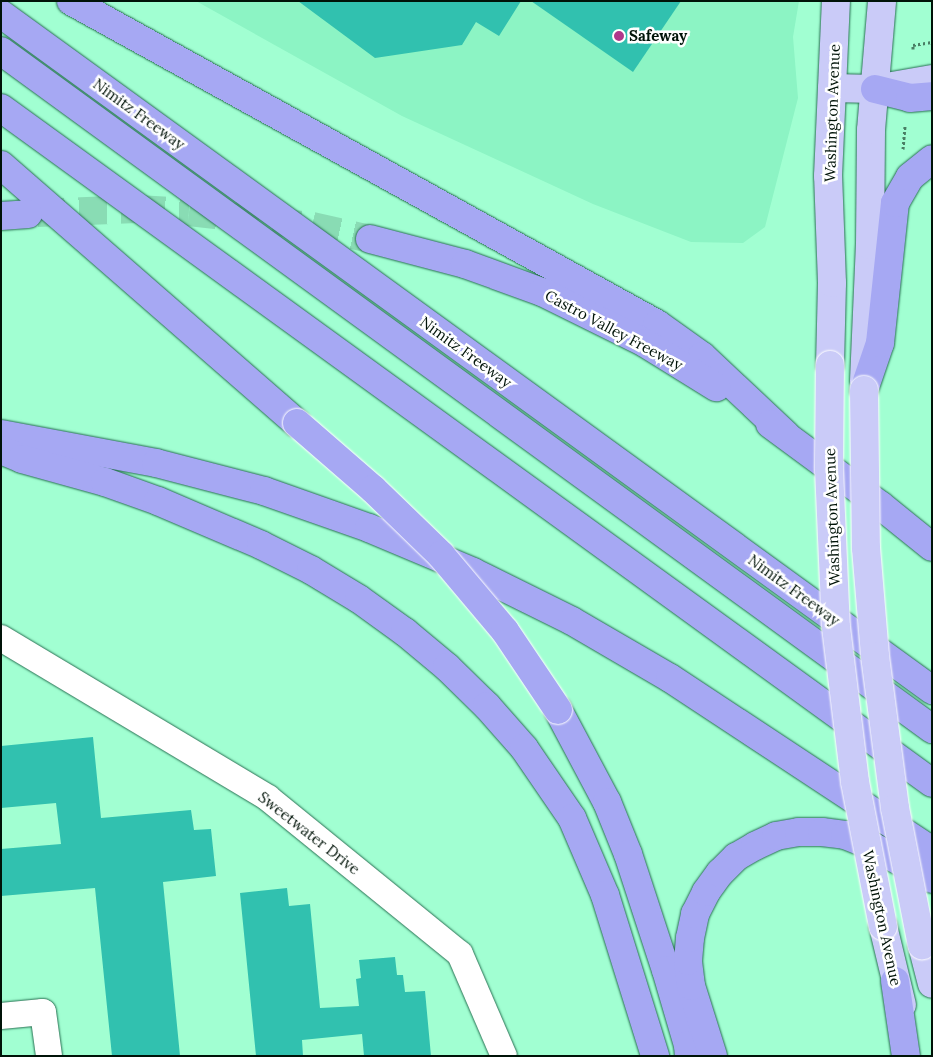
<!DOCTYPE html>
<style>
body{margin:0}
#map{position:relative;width:933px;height:1057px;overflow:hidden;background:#a1ffd2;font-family:Lora,serif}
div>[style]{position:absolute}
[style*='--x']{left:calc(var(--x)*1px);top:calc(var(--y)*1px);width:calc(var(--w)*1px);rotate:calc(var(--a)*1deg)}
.built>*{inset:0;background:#8cf4c4}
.building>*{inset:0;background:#31c1af}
.highway-tunnel>*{height:28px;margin-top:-14px;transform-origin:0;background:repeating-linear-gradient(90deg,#89dcb4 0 28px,transparent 0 42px)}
.path>*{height:3px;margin-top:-1.5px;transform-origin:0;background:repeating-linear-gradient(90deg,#497e64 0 2.5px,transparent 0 5px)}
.roads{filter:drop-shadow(0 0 1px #287052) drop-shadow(0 0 1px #287052)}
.minor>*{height:26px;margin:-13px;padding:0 13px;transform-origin:13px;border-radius:13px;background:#fff}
.major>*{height:28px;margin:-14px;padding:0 14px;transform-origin:14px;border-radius:14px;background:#cacbf8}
.highway>*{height:28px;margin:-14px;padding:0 14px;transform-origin:14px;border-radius:14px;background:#a6a8f3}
.bridges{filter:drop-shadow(0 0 1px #fff) drop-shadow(0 0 1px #fff)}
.major-bridge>*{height:28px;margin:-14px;padding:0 14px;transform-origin:14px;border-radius:14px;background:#cacbf8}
.highway-bridge>*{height:28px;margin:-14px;padding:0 14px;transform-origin:14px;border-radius:14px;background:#a6a8f3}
.dots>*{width:14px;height:14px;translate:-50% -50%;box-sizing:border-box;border:2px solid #fff;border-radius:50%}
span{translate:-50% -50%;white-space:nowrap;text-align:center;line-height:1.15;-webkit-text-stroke:5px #fff;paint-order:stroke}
.poi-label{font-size:15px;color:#001308;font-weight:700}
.left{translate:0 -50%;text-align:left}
.street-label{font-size:15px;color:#001308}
.frame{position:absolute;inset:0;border:2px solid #001308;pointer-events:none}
</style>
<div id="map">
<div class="built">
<div style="clip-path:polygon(196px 1px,799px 1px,793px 37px,798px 98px,765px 227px,743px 243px,691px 242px,593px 204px,402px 116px)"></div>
</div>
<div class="building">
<div style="clip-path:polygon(298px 1px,521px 1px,499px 36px,476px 22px,462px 45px,375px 58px)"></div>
<div style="clip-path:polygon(531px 1px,681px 1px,633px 72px)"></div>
<div style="clip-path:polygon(93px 737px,101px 818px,191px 810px,194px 830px,211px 829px,216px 876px,163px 882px,180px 1056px,112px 1056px,95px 888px,1px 896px,1px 849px,61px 844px,56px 803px,1px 808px,1px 746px)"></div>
<div style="clip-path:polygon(287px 888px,289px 906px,310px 904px,320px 1008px,359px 1006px,356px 979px,361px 978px,359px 960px,395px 957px,397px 975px,403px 975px,405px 992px,425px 991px,431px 1056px,364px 1056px,362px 1034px,302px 1040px,303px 1056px,256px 1056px,240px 893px)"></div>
</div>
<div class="highway-tunnel">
<div style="--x:37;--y:213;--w:100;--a:-2.3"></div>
<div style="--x:137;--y:209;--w:52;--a:3.3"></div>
<div style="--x:189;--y:212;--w:124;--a:6.5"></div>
<div style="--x:312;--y:226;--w:59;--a:12.6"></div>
</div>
<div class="path">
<div style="--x:913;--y:49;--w:4;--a:-90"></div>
<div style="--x:913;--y:45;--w:19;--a:-9"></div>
<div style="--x:903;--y:149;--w:24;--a:-85"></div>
</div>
<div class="roads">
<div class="minor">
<div style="--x:1;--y:638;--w:311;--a:30.9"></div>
<div style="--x:268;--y:798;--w:247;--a:39.1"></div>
<div style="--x:460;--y:954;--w:111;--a:66.7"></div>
<div style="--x:1;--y:1016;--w:42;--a:-5.4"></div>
<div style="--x:43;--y:1012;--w:44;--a:82.2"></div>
</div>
<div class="major">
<div style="--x:832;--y:88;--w:43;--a:1.3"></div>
<div style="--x:875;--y:89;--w:58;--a:-10"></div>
<div style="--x:830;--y:365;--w:82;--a:-88.6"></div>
<div style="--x:832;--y:283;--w:107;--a:-92.1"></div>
<div style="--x:828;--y:176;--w:175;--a:-87.4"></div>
<div style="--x:864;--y:381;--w:136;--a:-87.5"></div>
<div style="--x:870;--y:245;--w:115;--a:-89.5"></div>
<div style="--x:871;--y:130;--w:129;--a:-85.1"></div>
<div style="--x:883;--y:926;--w:81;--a:76.5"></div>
<div style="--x:922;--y:945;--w:40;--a:75.6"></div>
</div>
<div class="highway">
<div style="--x:71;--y:1;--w:669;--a:28.86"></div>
<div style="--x:657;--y:324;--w:55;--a:35.4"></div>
<div style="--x:702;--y:356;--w:115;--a:43.2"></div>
<div style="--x:1;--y:14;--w:1151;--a:35.98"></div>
<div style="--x:1;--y:51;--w:1152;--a:36.06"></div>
<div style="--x:875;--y:89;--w:36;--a:14"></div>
<div style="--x:910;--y:98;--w:22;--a:-5"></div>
<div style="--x:1;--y:108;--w:1150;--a:35.94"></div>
<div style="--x:1;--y:165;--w:393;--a:41.1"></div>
<div style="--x:1;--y:216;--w:27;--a:-4"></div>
<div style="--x:370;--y:239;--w:98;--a:14.7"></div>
<div style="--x:465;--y:264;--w:82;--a:20"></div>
<div style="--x:542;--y:292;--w:115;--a:26.3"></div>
<div style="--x:645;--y:343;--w:84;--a:31.8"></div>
<div style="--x:864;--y:390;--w:50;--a:-71.2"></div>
<div style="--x:880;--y:343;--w:141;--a:-83.9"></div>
<div style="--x:895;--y:203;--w:30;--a:-60"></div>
<div style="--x:910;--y:177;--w:28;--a:-39"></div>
<div style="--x:770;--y:424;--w:137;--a:36.4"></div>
<div style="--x:880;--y:505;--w:67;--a:38.9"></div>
<div style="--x:1;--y:434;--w:158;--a:10.6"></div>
<div style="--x:156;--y:463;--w:112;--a:14.5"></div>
<div style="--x:264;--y:491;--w:111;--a:19.4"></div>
<div style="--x:369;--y:528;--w:113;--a:22.9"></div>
<div style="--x:473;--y:572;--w:110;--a:26.3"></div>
<div style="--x:572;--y:621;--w:113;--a:30.2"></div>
<div style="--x:670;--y:678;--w:314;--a:33.4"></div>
<div style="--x:1;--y:450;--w:23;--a:23"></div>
<div style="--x:22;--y:459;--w:86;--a:15.5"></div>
<div style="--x:105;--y:482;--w:56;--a:19.7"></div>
<div style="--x:158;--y:501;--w:112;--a:23.1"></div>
<div style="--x:261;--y:545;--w:56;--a:26.6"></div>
<div style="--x:311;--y:570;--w:56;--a:31.1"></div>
<div style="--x:359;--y:599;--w:57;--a:35.7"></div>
<div style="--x:405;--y:632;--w:55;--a:39.8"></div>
<div style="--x:447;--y:667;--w:56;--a:44.3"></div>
<div style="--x:487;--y:706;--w:56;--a:48.6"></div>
<div style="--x:524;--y:748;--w:85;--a:55.6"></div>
<div style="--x:572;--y:818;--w:84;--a:66.8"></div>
<div style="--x:605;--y:895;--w:169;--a:72.7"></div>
<div style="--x:558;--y:710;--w:104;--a:62"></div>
<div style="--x:607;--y:802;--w:56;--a:68"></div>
<div style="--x:628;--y:854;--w:122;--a:71.9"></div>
<div style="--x:666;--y:970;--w:78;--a:73.7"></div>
<div style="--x:688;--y:1045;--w:11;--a:85"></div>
<div style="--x:895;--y:981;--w:76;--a:81.7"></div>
<div style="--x:713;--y:1056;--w:73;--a:-107.4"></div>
<div style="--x:691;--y:986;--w:25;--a:-97"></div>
<div style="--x:688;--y:961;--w:23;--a:-85"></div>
<div style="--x:690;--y:938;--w:25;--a:-78"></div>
<div style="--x:695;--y:914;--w:25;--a:-63"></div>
<div style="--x:706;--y:892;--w:24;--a:-54"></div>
<div style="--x:720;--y:873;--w:23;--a:-45"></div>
<div style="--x:736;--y:857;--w:22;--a:-30"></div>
<div style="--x:755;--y:846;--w:23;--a:-25"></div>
<div style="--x:776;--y:836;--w:23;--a:-10"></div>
<div style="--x:799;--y:832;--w:23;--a:0"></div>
<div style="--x:822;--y:832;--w:23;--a:7"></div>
<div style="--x:845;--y:835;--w:29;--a:22"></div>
<div style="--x:872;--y:846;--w:68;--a:28.8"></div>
</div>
</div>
<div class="bridges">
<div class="major-bridge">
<div style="--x:830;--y:365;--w:104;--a:90.6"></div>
<div style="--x:829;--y:469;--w:158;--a:87.5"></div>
<div style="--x:836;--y:627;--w:156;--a:83"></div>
<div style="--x:855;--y:782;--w:147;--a:79"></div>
<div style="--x:864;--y:390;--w:158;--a:89.3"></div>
<div style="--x:866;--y:548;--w:108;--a:85.2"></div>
<div style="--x:875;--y:656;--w:153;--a:82.5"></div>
<div style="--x:895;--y:808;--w:140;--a:78.9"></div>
</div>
<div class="highway-bridge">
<div style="--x:297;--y:423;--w:101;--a:41"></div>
<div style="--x:373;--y:489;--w:95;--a:44.1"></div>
<div style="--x:441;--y:555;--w:99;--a:49.9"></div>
<div style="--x:505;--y:631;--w:95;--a:56.1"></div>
</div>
</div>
<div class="dots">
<div style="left:619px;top:36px;background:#b0378b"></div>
</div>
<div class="poi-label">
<span class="left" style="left:629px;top:36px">Safeway</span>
</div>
<div class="street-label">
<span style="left:832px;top:113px;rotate:-88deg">Washington Avenue</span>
<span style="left:139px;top:114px;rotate:36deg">Nimitz Freeway</span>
<span style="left:614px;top:330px;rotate:28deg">Castro Valley Freeway</span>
<span style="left:466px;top:352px;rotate:36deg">Nimitz Freeway</span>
<span style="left:832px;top:517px;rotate:-92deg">Washington Avenue</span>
<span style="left:794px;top:590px;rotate:36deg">Nimitz Freeway</span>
<span style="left:309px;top:833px;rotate:38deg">Sweetwater Drive</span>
<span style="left:882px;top:918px;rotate:78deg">Washington Avenue</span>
</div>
<div class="frame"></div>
</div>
